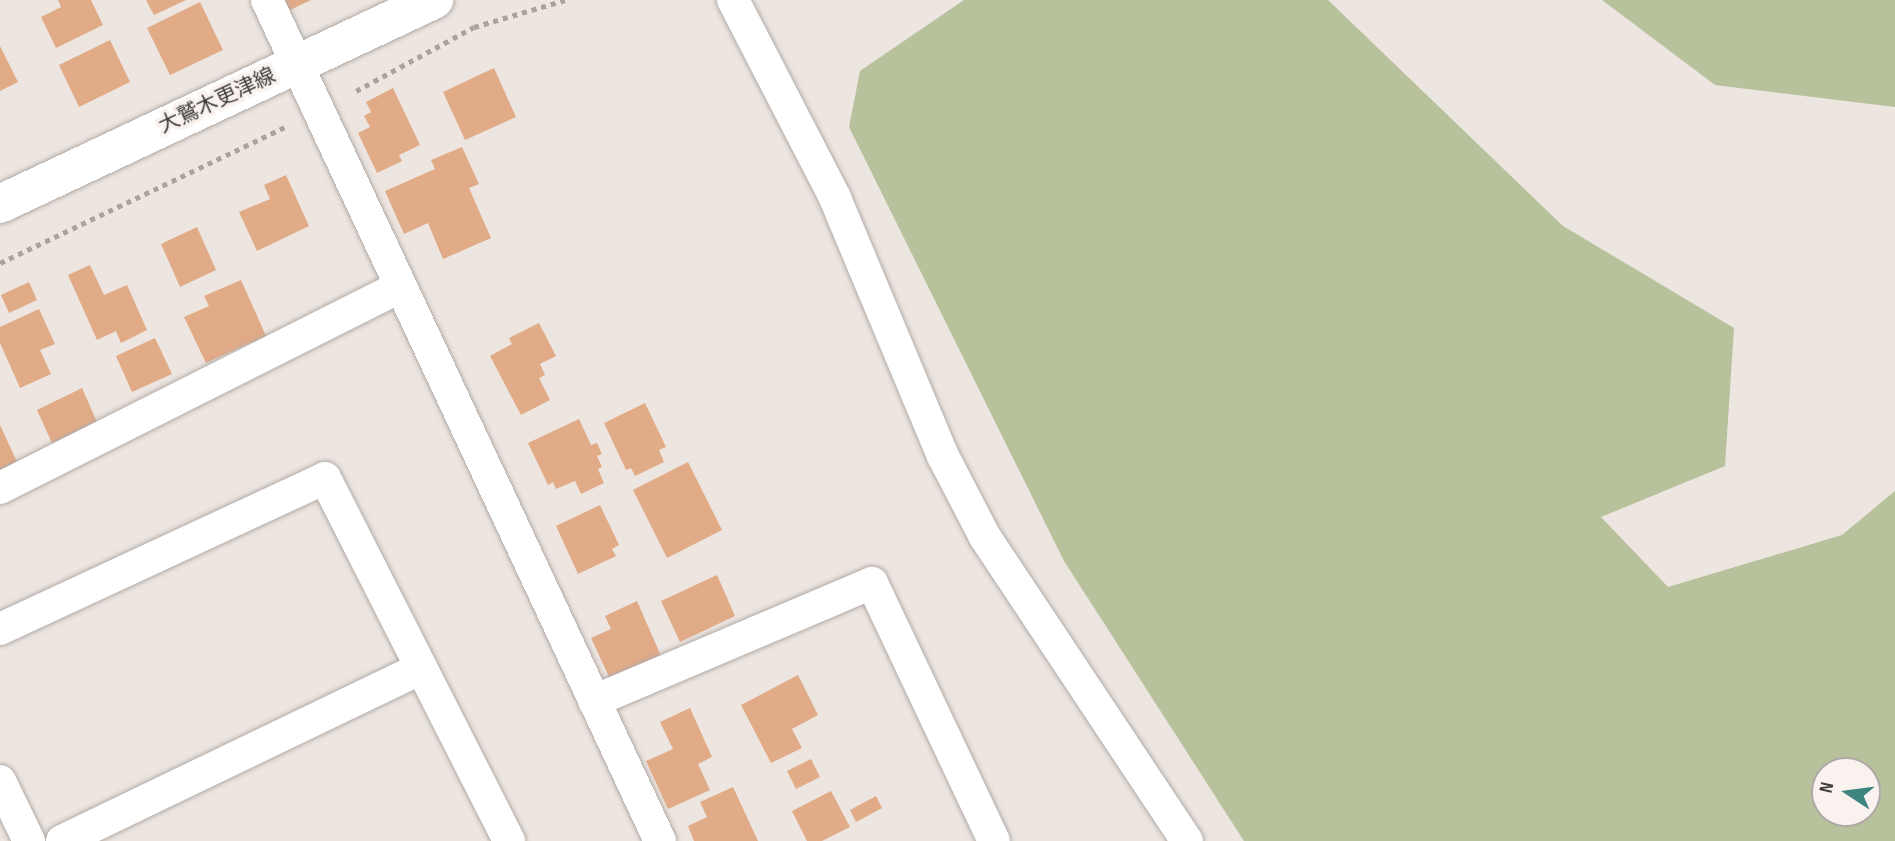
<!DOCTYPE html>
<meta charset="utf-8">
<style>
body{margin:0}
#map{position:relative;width:1895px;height:841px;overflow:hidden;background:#ece5e0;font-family:"Sofia Sans Condensed","Noto Sans JP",sans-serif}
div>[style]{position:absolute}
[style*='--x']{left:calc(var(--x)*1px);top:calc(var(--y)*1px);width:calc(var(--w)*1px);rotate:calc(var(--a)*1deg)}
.green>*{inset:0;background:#b7c19c}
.building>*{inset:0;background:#e2ab87}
.path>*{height:4.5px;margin-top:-2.25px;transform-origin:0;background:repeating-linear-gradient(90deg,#a9a3a0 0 5px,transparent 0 10px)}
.roads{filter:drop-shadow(0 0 2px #b1aba7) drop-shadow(0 0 2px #b1aba7)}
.minor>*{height:32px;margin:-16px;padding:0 16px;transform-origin:16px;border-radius:16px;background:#fff}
.secondary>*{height:38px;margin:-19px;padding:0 19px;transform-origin:19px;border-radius:19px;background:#fff}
span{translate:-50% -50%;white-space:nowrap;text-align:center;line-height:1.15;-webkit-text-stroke:7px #f9f2ee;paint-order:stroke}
.street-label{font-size:21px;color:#3d3a39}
.north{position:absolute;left:1811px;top:757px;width:70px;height:70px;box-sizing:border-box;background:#f9f2ee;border:2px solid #aea8a6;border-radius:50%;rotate:283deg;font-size:19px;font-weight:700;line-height:28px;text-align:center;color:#3d3a39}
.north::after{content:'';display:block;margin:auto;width:24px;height:32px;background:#3e8580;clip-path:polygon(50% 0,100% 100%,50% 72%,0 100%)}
</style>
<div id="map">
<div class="green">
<div style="clip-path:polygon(evenodd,964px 0,1328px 0,1563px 226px,1734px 328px,1725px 466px,1601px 517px,1668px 587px,1842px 535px,1895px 491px,1895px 841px,1244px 841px,1064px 561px,849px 127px,860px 71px,964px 0,1867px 771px,1867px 813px,1825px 813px,1825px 771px,1867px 771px)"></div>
<div style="clip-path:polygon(1602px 0,1895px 0,1895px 107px,1715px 85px)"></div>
</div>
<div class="building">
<div style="clip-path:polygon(58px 0,91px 0,103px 25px,56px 48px,41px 17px,61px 7px)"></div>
<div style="clip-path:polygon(146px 0,186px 0,154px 15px)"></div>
<div style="clip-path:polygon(282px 0,311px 0,288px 11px)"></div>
<div style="clip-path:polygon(200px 2px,223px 50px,170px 75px,147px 28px)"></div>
<div style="clip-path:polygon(110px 40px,130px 82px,79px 107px,59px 65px)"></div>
<div style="clip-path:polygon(0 46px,18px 82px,0 91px)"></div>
<div style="clip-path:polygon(494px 68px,516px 117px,465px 140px,443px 92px)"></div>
<div style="clip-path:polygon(393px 88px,420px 145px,399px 155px,402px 161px,377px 173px,358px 133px,370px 127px,364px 116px,371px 112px,366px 102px)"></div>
<div style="clip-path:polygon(462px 147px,479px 184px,469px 188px,491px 238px,443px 259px,428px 223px,404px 234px,385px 191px,435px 169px,431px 160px)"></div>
<div style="clip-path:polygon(286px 175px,309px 226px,257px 251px,239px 212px,270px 199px,264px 185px)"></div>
<div style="clip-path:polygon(197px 227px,216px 270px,180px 287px,161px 244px)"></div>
<div style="clip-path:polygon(90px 265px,104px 295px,127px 285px,147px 330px,121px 343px,116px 331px,97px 340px,68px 275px)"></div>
<div style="clip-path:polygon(241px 280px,266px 336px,206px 363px,184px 317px,209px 306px,204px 296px)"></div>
<div style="clip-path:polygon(29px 282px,37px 300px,9px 313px,1px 295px)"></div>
<div style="clip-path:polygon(39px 309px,55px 344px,40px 350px,51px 374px,20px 388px,0 343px,0 327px)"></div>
<div style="clip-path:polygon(539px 323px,556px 356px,540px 364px,545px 375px,539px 378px,550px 400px,521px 415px,490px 356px,512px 344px,509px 338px)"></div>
<div style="clip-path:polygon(155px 338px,172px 374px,132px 392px,116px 356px)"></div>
<div style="clip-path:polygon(82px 388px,97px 422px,52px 443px,37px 410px)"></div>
<div style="clip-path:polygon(645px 403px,666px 447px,659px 450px,664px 462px,635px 476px,631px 468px,626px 470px,604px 423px)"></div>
<div style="clip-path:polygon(579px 419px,591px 445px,597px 443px,602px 454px,597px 456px,602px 467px,598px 469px,604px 483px,581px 494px,575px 481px,556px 489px,553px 482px,548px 485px,528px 443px)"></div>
<div style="clip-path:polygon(0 425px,19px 466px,0 474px)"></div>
<div style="clip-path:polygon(688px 462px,722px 530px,667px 558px,633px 490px)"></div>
<div style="clip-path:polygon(600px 505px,619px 545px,612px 549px,616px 556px,578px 574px,556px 526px)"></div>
<div style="clip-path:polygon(717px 575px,735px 616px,680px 642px,661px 601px)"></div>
<div style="clip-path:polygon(637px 601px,661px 656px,610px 679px,591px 638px,611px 629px,605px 616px)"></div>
<div style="clip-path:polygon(798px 675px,818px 715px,792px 729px,802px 748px,771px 763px,741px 705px)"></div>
<div style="clip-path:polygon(690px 708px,712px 757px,698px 764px,710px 790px,668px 809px,646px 761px,673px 749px,660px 722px)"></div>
<div style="clip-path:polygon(811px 759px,820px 777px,796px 789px,787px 771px)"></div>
<div style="clip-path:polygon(733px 787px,758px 841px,694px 841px,688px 826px,707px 817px,700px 802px)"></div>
<div style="clip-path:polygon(831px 791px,850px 827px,822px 841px,807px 841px,792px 811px)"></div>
<div style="clip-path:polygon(876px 796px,882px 808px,856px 822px,850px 810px)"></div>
</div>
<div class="path">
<div style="--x:356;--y:91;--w:134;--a:-28.5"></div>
<div style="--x:474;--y:27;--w:95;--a:-16.5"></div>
<div style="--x:0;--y:263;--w:318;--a:-25.5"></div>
</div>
<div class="roads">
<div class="minor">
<div style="--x:267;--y:0;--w:928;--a:64.95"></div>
<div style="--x:733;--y:0;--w:223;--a:62.7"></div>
<div style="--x:835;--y:198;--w:280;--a:67.3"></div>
<div style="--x:943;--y:456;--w:91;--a:62.6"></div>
<div style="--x:985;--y:537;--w:365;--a:56.4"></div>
<div style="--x:0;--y:488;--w:447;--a:-26.7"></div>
<div style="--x:0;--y:629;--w:358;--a:-24.9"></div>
<div style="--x:325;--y:478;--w:407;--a:63.1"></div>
<div style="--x:594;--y:701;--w:302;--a:-23"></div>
<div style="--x:872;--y:583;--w:285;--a:64.7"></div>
<div style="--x:0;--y:781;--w:67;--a:64.2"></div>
<div style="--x:62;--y:841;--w:399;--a:-25.7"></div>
</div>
<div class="secondary">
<div style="--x:0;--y:204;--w:480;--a:-25.2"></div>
</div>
</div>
<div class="street-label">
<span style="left:217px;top:101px;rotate:-25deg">大鷲木更津線</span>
</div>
<div class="north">N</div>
</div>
